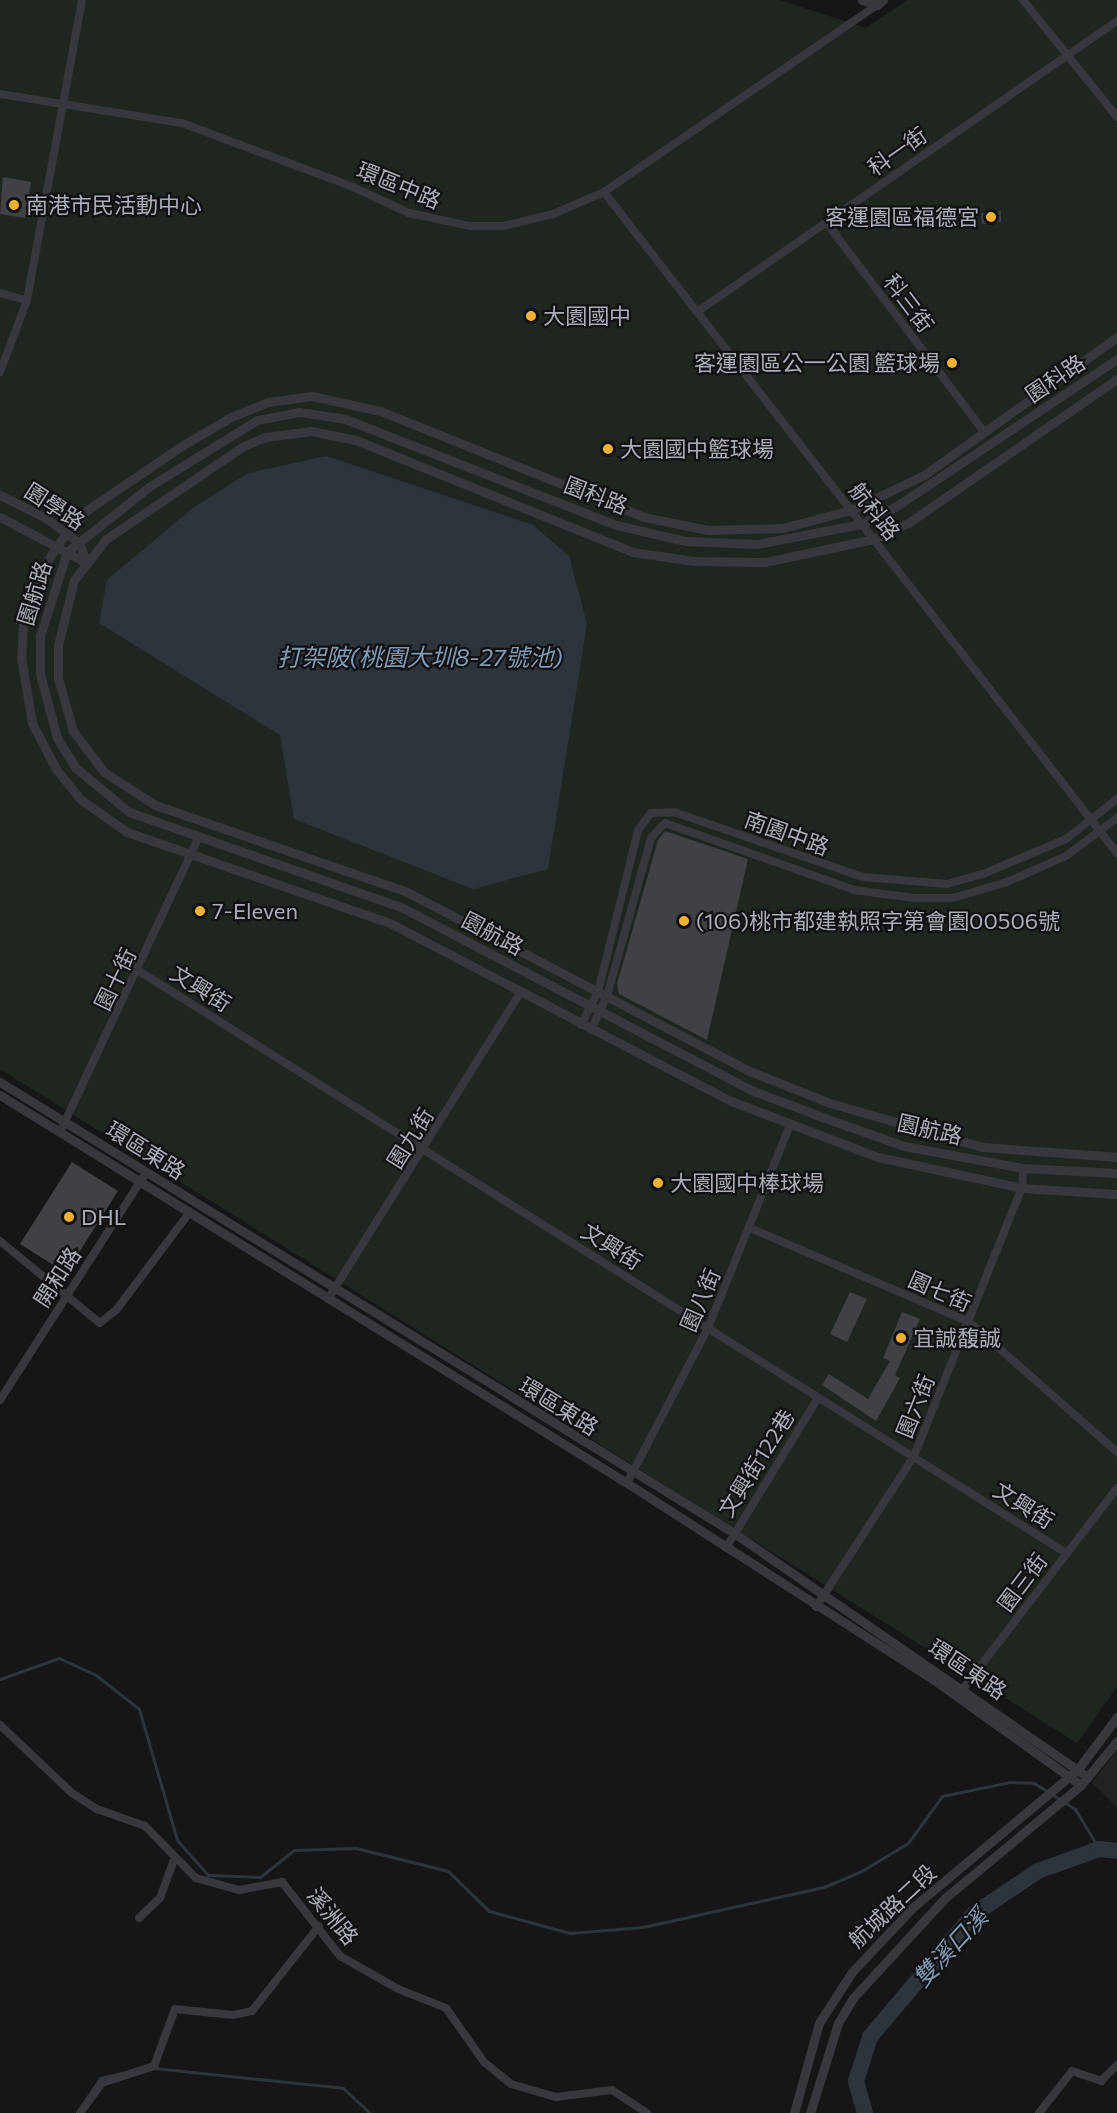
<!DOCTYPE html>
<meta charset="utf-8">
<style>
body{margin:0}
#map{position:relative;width:1117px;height:2113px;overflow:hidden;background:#161618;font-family:Commissioner,"Noto Sans TC",sans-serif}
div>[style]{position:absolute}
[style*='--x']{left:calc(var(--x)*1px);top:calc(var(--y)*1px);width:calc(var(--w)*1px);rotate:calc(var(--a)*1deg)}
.built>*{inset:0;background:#222225}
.green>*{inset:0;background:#1e261f}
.water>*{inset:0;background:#2c353c}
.stream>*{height:3px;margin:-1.5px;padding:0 1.5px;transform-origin:1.5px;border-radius:1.5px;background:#2c353c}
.river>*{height:16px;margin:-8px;padding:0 8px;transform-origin:8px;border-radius:8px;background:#2c353c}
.building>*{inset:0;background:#404145}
.minor>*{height:8px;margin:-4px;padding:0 4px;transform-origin:4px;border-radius:4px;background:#37383d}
.tertiary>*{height:9px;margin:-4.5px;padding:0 4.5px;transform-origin:4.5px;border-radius:4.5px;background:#37383d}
.dots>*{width:16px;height:16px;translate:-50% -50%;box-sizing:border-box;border:3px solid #111113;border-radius:50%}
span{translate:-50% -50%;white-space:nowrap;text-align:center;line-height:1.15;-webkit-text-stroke:4.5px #111113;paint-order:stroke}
.street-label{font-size:22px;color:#a8adb8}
.poi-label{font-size:22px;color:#a8adb8}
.left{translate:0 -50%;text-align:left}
.right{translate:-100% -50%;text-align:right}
.water-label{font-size:24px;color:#7f9bb3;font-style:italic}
</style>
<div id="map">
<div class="built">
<div style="clip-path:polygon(1117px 1750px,1117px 1808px,1092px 1783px)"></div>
</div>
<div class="green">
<div style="clip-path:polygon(0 0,780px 0,866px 28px,907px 0,1117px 0,1117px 1687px,1077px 1743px,0 1069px)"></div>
</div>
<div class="water">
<div style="clip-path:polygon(326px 456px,533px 525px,569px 556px,587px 624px,548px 869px,473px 889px,294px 819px,280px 735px,99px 623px,107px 580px,193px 508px,248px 473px)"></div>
</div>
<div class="stream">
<div style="--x:0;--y:1679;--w:63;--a:-19.6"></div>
<div style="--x:59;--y:1658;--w:41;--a:24.7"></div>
<div style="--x:96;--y:1675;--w:55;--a:38.3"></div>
<div style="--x:139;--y:1709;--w:136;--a:73.8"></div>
<div style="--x:177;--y:1840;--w:47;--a:48.5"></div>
<div style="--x:208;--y:1875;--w:52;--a:2.2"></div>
<div style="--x:260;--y:1877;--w:43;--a:-38.5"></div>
<div style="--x:294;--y:1850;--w:62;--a:-1.8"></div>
<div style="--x:356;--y:1848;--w:95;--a:14"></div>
<div style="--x:448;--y:1871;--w:57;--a:44.3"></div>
<div style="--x:489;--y:1911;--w:84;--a:15.2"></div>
<div style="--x:570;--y:1933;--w:73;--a:-4.7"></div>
<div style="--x:643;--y:1927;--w:185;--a:-12.5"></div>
<div style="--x:824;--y:1887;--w:39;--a:-23"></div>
<div style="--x:860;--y:1872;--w:56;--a:-31.1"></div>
<div style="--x:908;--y:1843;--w:58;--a:-54.1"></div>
<div style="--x:942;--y:1796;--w:69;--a:-11.6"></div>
<div style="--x:1010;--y:1782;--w:24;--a:2"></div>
<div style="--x:1034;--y:1783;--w:49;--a:32.4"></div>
<div style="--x:1075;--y:1809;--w:47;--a:59"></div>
<div style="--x:154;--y:2068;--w:190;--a:6"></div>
<div style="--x:343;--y:2088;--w:37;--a:43"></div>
<div style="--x:84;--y:2102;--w:29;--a:-56"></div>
<div style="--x:100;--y:2078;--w:22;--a:-13"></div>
</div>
<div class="river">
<div style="--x:865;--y:2113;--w:33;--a:-106"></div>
<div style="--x:856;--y:2081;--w:46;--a:-72.3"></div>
<div style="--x:870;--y:2037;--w:161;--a:-49.8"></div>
<div style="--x:974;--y:1914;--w:77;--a:-33.9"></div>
<div style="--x:1038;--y:1871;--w:65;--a:-19.8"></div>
<div style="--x:1099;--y:1849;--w:18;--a:6"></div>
</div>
<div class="building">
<div style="clip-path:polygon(3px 177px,31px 182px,25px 218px,0 214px)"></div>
<div style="clip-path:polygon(1001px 211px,1001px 222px,982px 224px,981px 213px)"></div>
<div style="clip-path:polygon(665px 831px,748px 859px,707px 1040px,619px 994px,617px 984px,658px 840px)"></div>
<div style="clip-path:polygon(72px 1162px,118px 1191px,66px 1273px,20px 1244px)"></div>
<div style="clip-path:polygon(850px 1292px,867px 1299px,847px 1342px,830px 1334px)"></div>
<div style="clip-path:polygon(902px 1312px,920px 1319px,895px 1375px,900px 1378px,876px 1421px,822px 1385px,829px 1374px,868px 1399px,890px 1361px,883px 1358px)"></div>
</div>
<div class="minor">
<div style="--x:1023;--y:0;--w:150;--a:51.2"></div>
<div style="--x:0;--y:94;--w:184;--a:9.1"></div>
<div style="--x:182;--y:123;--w:183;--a:20.5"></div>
<div style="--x:353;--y:187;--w:62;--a:24.9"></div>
<div style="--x:409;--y:213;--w:62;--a:12"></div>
<div style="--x:470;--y:226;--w:33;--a:0"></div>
<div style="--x:503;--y:226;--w:51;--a:-13.5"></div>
<div style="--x:553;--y:214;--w:56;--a:-23.3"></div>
<div style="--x:604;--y:192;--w:331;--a:-34.4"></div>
<div style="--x:604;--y:192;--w:837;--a:52.19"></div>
<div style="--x:826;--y:222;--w:264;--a:53"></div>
<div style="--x:0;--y:293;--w:28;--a:15"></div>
<div style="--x:697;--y:312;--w:511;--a:-34.72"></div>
<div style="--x:0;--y:372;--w:77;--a:-69.4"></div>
<div style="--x:27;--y:300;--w:305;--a:-79.6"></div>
<div style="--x:139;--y:971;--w:1095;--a:32.12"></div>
<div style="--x:581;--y:1025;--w:37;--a:-63"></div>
<div style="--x:598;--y:992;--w:167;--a:-76.1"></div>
<div style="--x:638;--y:830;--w:21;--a:-53"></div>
<div style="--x:651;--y:813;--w:23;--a:-2"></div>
<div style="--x:674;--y:812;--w:200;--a:19"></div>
<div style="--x:863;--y:877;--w:84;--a:4.8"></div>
<div style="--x:947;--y:884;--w:37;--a:-16"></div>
<div style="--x:983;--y:874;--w:90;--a:-22.9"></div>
<div style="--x:1066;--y:839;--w:65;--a:-38.1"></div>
<div style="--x:591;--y:1030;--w:38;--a:-65"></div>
<div style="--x:607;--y:996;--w:164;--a:-74.4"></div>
<div style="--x:651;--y:838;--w:21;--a:-47"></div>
<div style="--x:665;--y:823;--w:201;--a:19.5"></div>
<div style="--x:854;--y:890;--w:61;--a:7.6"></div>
<div style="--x:914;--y:898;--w:39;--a:0"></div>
<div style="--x:953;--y:898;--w:56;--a:-16.5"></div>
<div style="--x:1007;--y:882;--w:64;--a:-23.8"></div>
<div style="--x:1066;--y:856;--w:64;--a:-36.7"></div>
<div style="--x:60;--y:1132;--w:324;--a:-64.8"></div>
<div style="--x:750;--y:1228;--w:238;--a:23.2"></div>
<div style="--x:969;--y:1322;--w:197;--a:41.3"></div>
<div style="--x:0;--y:1241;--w:129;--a:39.4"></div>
<div style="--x:100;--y:1323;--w:22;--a:-39"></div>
<div style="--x:117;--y:1309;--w:120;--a:-53.1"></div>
<div style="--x:328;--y:1299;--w:360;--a:-57.9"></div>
<div style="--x:0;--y:1400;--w:269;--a:-57.3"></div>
<div style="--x:627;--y:1483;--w:175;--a:-62.4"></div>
<div style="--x:708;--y:1328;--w:219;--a:-68"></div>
<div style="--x:726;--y:1548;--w:176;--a:-58.5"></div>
<div style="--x:816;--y:1607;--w:180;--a:-57"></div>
<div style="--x:914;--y:1456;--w:289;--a:-68.1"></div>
<div style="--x:1022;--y:1188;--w:20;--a:-87"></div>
<div style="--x:959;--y:1694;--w:260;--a:-52.5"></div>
<div style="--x:0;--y:1725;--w:99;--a:43.4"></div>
<div style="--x:72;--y:1793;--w:30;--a:33"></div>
<div style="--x:97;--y:1809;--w:51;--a:19.5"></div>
<div style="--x:145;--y:1826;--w:73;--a:45.6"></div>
<div style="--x:196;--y:1878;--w:45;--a:15.6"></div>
<div style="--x:239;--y:1890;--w:44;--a:-10.5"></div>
<div style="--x:282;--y:1882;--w:94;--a:51.9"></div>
<div style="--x:340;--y:1956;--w:67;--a:29.6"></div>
<div style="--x:398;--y:1989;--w:52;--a:21.6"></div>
<div style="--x:446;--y:2008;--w:66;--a:54.9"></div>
<div style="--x:484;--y:2062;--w:35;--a:39"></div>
<div style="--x:511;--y:2084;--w:47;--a:16.1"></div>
<div style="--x:556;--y:2097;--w:56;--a:-7.1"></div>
<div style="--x:612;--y:2090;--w:42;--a:33.3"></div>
<div style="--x:139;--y:1918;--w:29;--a:-44"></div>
<div style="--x:160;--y:1898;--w:40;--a:-69.8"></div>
<div style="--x:80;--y:2113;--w:37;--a:-54"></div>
<div style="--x:102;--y:2083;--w:55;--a:-18.1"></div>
<div style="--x:154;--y:2066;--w:61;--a:-69.8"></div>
<div style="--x:175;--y:2009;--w:58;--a:5.9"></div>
<div style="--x:233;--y:2015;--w:19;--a:-12"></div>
<div style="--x:252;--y:2011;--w:108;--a:-51.8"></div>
<div style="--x:1039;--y:2113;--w:53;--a:-51.8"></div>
<div style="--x:1072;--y:2071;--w:31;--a:19"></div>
<div style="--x:1101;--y:2081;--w:23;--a:-45"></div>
</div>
<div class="tertiary">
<div style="--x:862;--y:0;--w:16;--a:18"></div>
<div style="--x:877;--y:5;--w:8;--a:-40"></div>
<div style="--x:1117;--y:337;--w:237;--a:144.4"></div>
<div style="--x:924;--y:475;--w:81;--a:154.4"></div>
<div style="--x:851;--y:510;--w:70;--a:165.2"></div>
<div style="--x:783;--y:528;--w:75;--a:178.5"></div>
<div style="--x:708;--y:530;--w:65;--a:-168.5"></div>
<div style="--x:644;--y:517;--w:284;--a:-158.1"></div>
<div style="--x:380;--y:411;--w:70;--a:-167.6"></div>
<div style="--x:312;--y:396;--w:44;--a:172.2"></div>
<div style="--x:268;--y:402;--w:38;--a:158"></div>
<div style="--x:233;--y:416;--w:58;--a:149.9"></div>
<div style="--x:183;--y:445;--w:117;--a:145.8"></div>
<div style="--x:86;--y:511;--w:30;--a:132"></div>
<div style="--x:66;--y:533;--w:41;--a:124.1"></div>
<div style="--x:43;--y:567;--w:34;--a:111"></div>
<div style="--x:31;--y:599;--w:26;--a:108"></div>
<div style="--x:23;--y:624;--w:33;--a:93"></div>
<div style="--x:21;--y:657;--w:67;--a:80.5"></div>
<div style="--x:32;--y:723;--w:52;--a:62.4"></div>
<div style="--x:56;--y:769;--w:38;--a:51"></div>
<div style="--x:80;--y:799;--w:57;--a:35.1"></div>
<div style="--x:127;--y:832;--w:278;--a:19.1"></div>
<div style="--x:390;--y:923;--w:385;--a:27.6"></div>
<div style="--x:731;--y:1101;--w:157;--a:20.9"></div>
<div style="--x:878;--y:1157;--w:147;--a:12.1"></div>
<div style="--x:1022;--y:1188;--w:95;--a:3.6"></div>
<div style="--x:1117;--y:359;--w:267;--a:146.3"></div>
<div style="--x:895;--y:507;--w:38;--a:153"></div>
<div style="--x:861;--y:524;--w:106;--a:169.1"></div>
<div style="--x:757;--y:544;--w:72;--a:-177.6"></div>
<div style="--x:685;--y:541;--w:71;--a:-166.9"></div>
<div style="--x:616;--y:525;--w:290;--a:-158.6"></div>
<div style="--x:346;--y:419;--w:48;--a:-171.5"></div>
<div style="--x:299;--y:412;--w:43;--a:169.2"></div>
<div style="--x:257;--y:420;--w:126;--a:148.3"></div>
<div style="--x:150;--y:486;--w:106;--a:141.5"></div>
<div style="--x:67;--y:552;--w:88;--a:107.8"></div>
<div style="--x:40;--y:636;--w:38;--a:90"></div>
<div style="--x:40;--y:674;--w:66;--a:75.1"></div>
<div style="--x:57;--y:738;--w:36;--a:58"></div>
<div style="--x:76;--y:768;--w:69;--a:39.7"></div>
<div style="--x:129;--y:812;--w:290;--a:19.3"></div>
<div style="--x:403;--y:908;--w:393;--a:27.6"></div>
<div style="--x:751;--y:1090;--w:76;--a:20.8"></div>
<div style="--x:822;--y:1117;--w:87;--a:19.5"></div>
<div style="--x:904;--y:1146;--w:121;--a:10.5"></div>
<div style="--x:1023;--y:1168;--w:94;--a:3"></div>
<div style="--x:1117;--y:379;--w:254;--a:145.4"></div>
<div style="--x:908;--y:523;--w:38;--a:155"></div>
<div style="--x:874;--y:539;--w:111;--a:168.1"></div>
<div style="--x:765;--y:562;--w:71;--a:-179.2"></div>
<div style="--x:694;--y:561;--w:62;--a:-171.6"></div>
<div style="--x:633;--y:552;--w:299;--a:-158"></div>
<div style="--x:356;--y:440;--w:46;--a:-168.7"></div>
<div style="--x:311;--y:431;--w:46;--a:172.6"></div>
<div style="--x:265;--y:437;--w:25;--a:157"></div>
<div style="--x:242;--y:447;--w:164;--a:145.9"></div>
<div style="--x:106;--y:539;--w:52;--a:128"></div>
<div style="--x:74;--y:580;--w:67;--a:103.8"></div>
<div style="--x:58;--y:645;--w:33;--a:90"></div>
<div style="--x:58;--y:678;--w:55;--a:74.2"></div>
<div style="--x:73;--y:731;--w:51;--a:52.9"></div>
<div style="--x:104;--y:772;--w:61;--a:32.9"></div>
<div style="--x:155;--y:805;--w:267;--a:19"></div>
<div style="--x:407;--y:892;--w:389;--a:27.6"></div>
<div style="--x:752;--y:1072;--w:84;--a:21.7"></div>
<div style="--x:830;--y:1103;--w:158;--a:16.1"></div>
<div style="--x:982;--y:1147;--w:135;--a:4.2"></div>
<div style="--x:0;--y:495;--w:51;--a:26.6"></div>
<div style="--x:46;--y:518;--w:41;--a:37.1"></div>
<div style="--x:79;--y:543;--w:22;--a:68"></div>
<div style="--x:0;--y:517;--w:98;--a:27.9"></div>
<div style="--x:0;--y:1082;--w:861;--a:31.57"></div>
<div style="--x:734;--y:1533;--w:430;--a:34.6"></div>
<div style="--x:0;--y:1095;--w:737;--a:31.75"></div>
<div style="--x:627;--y:1483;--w:368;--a:32.7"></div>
<div style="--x:937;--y:1682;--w:177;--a:35.6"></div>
<div style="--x:794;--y:2113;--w:93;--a:-74.5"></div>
<div style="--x:819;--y:2023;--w:61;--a:-57.1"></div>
<div style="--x:852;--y:1972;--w:88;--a:-46.8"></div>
<div style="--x:912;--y:1908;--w:217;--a:-39.9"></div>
<div style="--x:1078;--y:1769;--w:65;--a:-53.1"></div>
<div style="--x:810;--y:2113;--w:94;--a:-72.7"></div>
<div style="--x:838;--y:2023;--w:29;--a:-59"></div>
<div style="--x:853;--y:1998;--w:136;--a:-47.4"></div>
<div style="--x:945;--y:1898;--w:177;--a:-39.7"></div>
<div style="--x:1081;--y:1785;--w:57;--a:-50.7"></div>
</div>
<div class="dots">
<div style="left:14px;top:205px;background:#f2b134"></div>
<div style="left:991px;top:217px;background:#f2b134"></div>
<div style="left:531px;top:316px;background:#f2b134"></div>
<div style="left:952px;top:363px;background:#f2b134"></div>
<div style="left:608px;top:449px;background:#f2b134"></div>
<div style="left:200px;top:911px;background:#f2b134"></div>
<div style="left:684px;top:921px;background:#f2b134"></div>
<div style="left:658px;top:1183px;background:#f2b134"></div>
<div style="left:69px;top:1217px;background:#f2b134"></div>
<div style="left:901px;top:1338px;background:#f2b134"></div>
</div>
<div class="street-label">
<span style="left:897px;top:151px;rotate:-35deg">科一街</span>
<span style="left:399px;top:185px;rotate:22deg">環區中路</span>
<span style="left:909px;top:303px;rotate:53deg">科三街</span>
<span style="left:1055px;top:378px;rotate:-34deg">園科路</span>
<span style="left:596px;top:495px;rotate:21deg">園科路</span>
<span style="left:55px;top:506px;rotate:33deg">園學路</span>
<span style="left:875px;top:511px;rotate:52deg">航科路</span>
<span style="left:34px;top:593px;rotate:-73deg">園航路</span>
<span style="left:787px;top:833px;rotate:20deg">南園中路</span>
<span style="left:493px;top:933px;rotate:28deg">園航路</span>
<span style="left:115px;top:979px;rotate:-64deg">園十街</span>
<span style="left:201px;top:988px;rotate:32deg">文興街</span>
<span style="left:930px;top:1129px;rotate:13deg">園航路</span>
<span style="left:410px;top:1138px;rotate:-58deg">園九街</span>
<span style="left:146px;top:1150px;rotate:32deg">環區東路</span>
<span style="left:612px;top:1246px;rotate:32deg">文興街</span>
<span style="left:57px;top:1277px;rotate:-57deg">開和路</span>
<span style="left:940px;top:1291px;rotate:24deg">園七街</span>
<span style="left:700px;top:1300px;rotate:-66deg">園八街</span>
<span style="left:559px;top:1406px;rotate:32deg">環區東路</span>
<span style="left:915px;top:1406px;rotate:-68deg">園六街</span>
<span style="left:756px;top:1463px;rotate:-58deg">文興街122巷</span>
<span style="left:1024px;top:1505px;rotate:32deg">文興街</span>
<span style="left:1022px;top:1582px;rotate:-53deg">園三街</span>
<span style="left:968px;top:1669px;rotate:34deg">環區東路</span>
<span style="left:892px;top:1906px;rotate:-43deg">航城路二段</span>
<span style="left:333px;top:1916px;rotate:51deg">溪洲路</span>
</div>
<div class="poi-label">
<span class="left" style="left:26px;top:205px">南港市民活動中心</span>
<span class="right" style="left:979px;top:217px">客運園區福德宮</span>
<span class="left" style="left:543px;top:316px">大園國中</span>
<span class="right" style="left:940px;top:363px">客運園區公一公園 籃球場</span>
<span class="left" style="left:620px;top:449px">大園國中籃球場</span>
<span class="left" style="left:212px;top:911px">7-Eleven</span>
<span class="left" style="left:696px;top:921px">(106)桃市都建執照字第會園00506號</span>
<span class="left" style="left:670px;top:1183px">大園國中棒球場</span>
<span class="left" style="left:81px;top:1217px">DHL</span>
<span class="left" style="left:913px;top:1338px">宜誠馥誠</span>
</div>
<div class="water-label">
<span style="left:420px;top:657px">打架陂(桃園大圳8-27號池)</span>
<span style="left:950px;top:1947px;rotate:-47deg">雙溪口溪</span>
</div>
</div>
